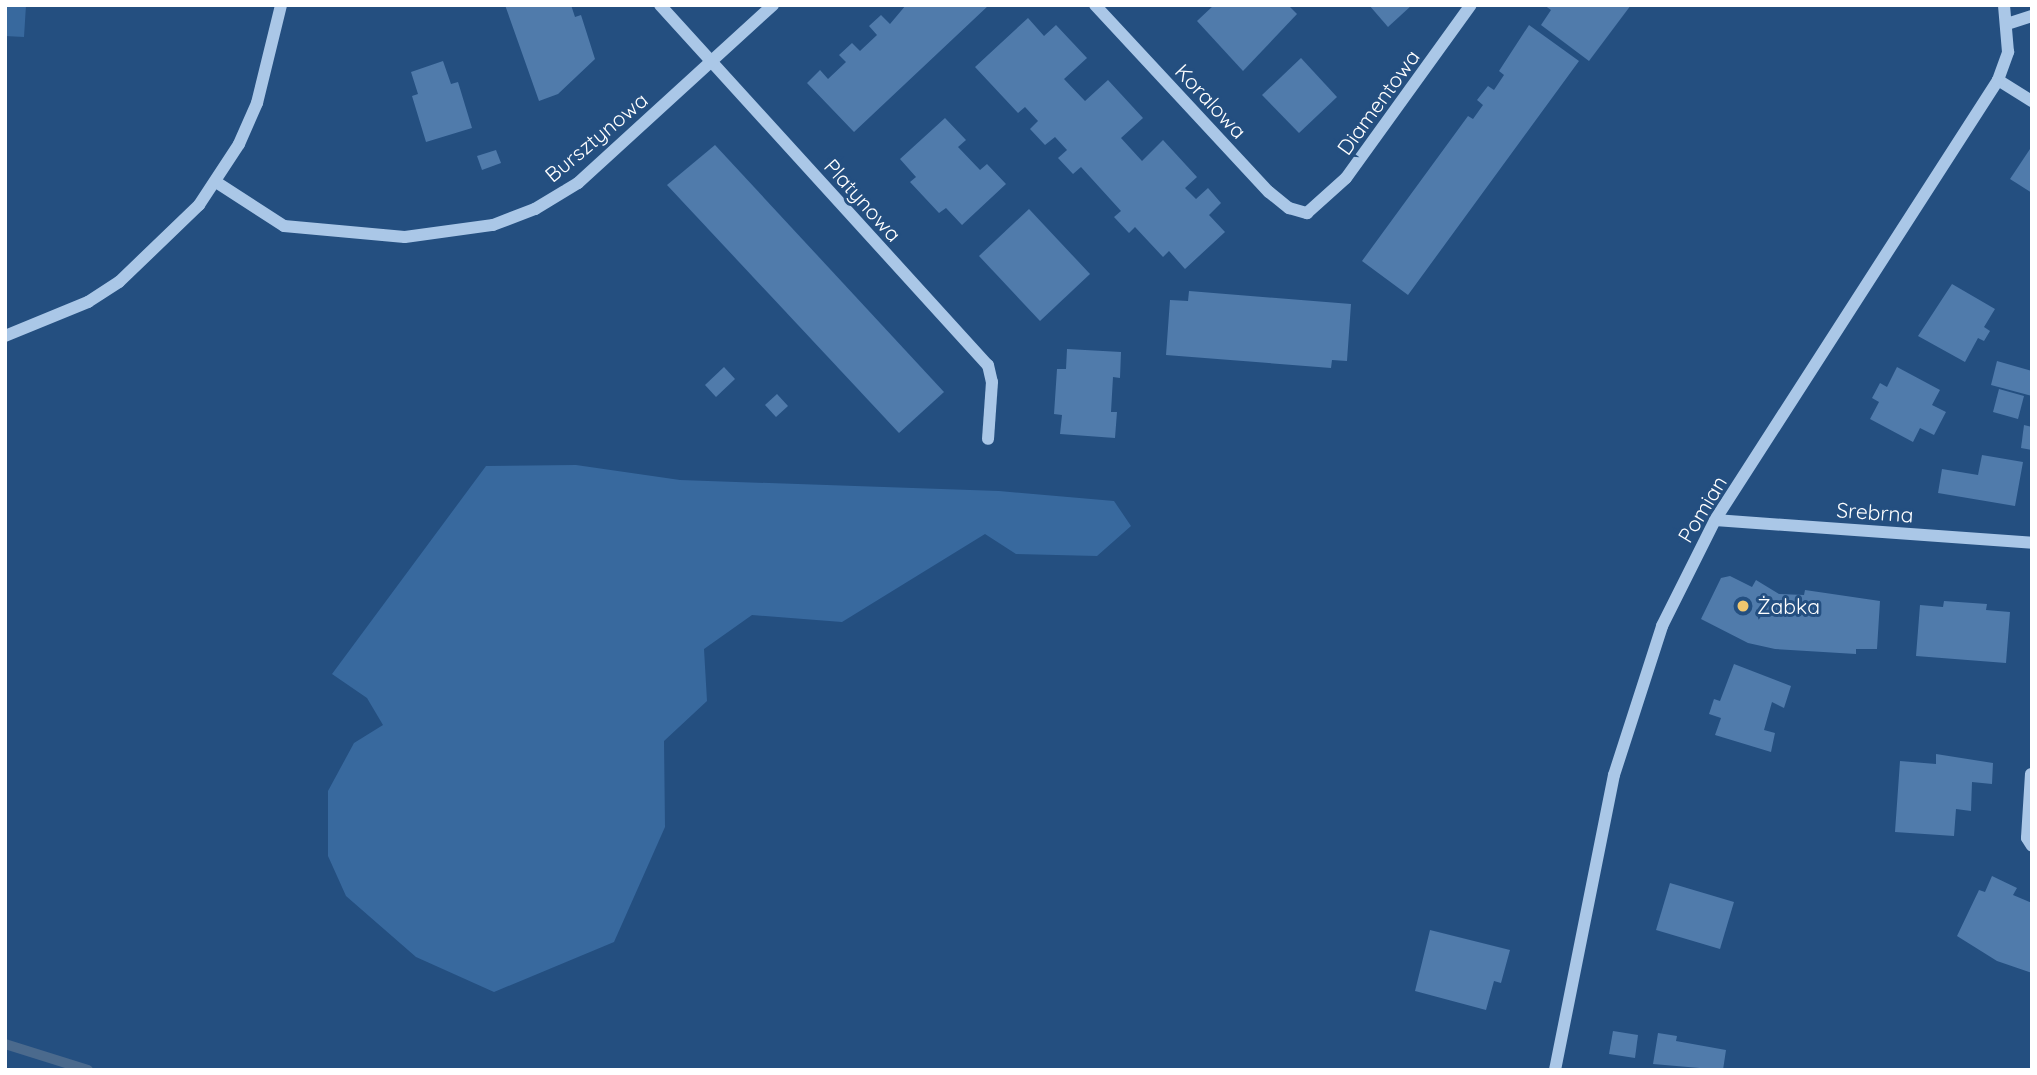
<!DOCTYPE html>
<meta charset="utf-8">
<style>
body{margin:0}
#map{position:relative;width:2037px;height:1075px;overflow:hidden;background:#244f80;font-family:Quicksand,sans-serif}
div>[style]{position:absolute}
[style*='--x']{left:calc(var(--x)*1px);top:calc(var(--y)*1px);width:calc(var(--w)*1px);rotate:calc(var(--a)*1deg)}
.green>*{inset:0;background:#38699e}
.stream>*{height:10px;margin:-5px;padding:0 5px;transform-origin:5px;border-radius:5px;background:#4b6a8d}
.building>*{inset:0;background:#507bab}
.minor>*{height:12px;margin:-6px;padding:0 6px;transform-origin:6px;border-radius:6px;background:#aac7e7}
.dots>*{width:19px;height:19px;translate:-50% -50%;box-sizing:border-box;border:4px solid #244f80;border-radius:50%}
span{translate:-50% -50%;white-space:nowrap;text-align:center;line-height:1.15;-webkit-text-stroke:6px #244f80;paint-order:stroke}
.street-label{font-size:21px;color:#fff}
.poi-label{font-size:21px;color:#fff}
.left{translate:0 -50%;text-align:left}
.frame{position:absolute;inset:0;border:7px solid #fff;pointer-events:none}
</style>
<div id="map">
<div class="green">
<div style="clip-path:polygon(5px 5px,26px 5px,24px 37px,5px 36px)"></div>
<div style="clip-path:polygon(576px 465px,680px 480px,999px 491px,1114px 501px,1131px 526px,1097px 556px,1016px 554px,985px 534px,842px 622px,752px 615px,704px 649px,707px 701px,664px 741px,665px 827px,614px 942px,494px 992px,416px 957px,346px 896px,328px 856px,328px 791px,354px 743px,383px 725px,367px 698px,332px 674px,486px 466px)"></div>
</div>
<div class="stream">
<div style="--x:5;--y:1044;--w:87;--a:17.4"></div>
</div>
<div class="building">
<div style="clip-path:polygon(505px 5px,571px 5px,575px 17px,581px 15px,595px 59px,558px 94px,539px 101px)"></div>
<div style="clip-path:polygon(906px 5px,989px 5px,854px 132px,807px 83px,820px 70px,828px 79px,846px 62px,839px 55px,852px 43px,860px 51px,877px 35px,869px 26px,881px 15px,890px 24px)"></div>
<div style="clip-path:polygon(1214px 5px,1288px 5px,1297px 14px,1243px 71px,1197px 21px)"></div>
<div style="clip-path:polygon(1369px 5px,1412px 5px,1388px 27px)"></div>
<div style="clip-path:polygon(1544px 5px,1631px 5px,1589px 61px,1541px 25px,1551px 10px)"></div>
<div style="clip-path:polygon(1028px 18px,1044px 36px,1056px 25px,1087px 58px,1064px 79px,1085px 101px,1108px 80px,1143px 118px,1121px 138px,1142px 161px,1163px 140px,1197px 177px,1185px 188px,1196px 199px,1208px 188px,1221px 203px,1209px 215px,1225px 232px,1185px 269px,1169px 251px,1163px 257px,1135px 227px,1129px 233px,1114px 217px,1121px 211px,1081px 167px,1073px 174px,1058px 158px,1067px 150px,1055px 137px,1045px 145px,1030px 129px,1038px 121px,1025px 107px,1018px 113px,975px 67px)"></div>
<div style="clip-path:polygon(1529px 25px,1579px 61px,1408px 295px,1362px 261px,1468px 116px,1473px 119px,1483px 105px,1477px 100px,1488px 86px,1494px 90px,1504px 75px,1499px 71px)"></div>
<div style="clip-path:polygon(1301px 58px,1337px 97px,1299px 133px,1262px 95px)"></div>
<div style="clip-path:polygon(443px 61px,451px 84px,458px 82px,472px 128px,426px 142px,412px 96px,418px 94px,411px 72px)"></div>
<div style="clip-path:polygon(945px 118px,966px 140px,958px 147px,980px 170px,987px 164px,1006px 184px,962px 225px,946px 208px,939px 213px,910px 182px,916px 177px,900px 159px)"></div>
<div style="clip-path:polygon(715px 145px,944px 392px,899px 433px,667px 185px)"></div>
<div style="clip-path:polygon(2032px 146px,2032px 193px,2010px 179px)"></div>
<div style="clip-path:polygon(496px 150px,501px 163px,482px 170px,477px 156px)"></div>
<div style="clip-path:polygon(1029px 209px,1090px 274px,1040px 321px,979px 256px)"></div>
<div style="clip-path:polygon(1952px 284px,1995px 309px,1984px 327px,1990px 331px,1984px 341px,1978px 338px,1965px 362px,1918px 336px)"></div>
<div style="clip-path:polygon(1189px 291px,1351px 304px,1347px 361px,1332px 360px,1331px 368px,1166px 355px,1170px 300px,1188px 301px)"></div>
<div style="clip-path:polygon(1067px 349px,1121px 352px,1120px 378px,1113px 377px,1111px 412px,1117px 412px,1115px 438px,1060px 434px,1062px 415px,1054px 414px,1057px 369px,1066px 369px)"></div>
<div style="clip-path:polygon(1997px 361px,2032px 371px,2032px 396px,1991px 385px)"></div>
<div style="clip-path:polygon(724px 367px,735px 379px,716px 397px,705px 385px)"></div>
<div style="clip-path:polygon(1897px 367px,1940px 390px,1932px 405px,1946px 412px,1934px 435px,1920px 428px,1913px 442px,1870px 419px,1879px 402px,1872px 398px,1880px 383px,1887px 387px)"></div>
<div style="clip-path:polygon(1999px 389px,2024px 396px,2018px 419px,1993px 412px)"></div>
<div style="clip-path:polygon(777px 394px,788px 406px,776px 417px,765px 405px)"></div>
<div style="clip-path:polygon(2024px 425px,2032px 427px,2032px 450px,2021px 448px)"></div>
<div style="clip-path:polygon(1982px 455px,2023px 462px,2015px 506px,1938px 493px,1942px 469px,1978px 475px)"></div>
<div style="clip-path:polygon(1730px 576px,1752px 587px,1756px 580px,1779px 594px,1804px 595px,1805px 590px,1880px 601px,1877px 649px,1856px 649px,1856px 654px,1775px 649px,1748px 643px,1701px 619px,1721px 578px)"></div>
<div style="clip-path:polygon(1944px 601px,1987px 604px,1986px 610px,2010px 612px,2006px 663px,1916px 656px,1920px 605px,1943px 607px)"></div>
<div style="clip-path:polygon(1734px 664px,1791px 686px,1784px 708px,1772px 702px,1764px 730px,1775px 733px,1771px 752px,1715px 735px,1721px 718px,1709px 714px,1714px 699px,1720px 701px)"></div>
<div style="clip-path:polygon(1936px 754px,1993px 763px,1992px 784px,1972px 782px,1971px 811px,1956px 809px,1954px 836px,1895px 832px,1900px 761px,1936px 764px)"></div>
<div style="clip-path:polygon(1992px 876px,2017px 888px,2013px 895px,2032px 903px,2032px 973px,1997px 961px,1957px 936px,1979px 890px,1985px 892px)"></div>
<div style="clip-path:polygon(1670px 883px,1734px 902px,1720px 949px,1656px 930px)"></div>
<div style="clip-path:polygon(1430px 930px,1510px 950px,1501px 983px,1494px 981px,1486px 1010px,1415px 991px)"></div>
<div style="clip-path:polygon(1613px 1031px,1638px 1035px,1635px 1058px,1609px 1054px)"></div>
<div style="clip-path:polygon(1658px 1033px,1677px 1036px,1676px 1041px,1726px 1050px,1723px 1070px,1653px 1064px)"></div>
</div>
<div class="minor">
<div style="--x:660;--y:5;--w:487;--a:47.7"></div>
<div style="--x:988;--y:365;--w:17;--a:77"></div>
<div style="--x:992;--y:382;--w:57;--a:94"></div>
<div style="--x:1095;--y:5;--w:255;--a:47.1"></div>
<div style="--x:1269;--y:192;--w:26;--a:39"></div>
<div style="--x:1289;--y:208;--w:19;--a:16"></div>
<div style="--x:1307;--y:213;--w:52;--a:-41.9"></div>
<div style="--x:1346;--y:178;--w:213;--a:-54.2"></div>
<div style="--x:2007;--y:24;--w:26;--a:-18"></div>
<div style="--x:1998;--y:80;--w:40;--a:32"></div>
<div style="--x:216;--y:182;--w:81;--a:32.9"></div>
<div style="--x:284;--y:226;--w:121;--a:5.2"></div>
<div style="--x:405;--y:237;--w:89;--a:-7.8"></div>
<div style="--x:493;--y:225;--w:45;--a:-20.9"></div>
<div style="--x:535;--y:209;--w:50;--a:-31.2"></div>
<div style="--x:578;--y:183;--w:264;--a:-42.4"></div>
<div style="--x:5;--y:336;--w:90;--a:-22.3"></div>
<div style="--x:88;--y:302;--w:37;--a:-33"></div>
<div style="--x:119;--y:282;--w:111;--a:-43.9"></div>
<div style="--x:199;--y:205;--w:73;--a:-56.7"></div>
<div style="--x:239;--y:144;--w:45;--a:-66.3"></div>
<div style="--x:257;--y:103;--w:101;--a:-76.2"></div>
<div style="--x:1715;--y:520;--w:318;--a:4.1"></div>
<div style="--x:2031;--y:774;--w:64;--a:93.6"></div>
<div style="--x:2027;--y:838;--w:9;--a:58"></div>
<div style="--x:1555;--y:1070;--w:301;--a:-78.7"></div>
<div style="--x:1614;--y:775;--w:157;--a:-72.1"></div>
<div style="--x:1662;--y:626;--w:119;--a:-63.4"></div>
<div style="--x:1715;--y:520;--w:523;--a:-57.25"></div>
<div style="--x:1998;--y:80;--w:30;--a:-70"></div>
<div style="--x:2008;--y:52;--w:47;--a:-94.9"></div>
</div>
<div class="dots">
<div style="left:1743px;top:606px;background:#f1c76e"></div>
</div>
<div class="street-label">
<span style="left:1211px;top:101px;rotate:47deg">Koralowa</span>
<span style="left:1378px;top:102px;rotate:-54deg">Diamentowa</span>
<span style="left:596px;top:137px;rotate:-40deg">Bursztynowa</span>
<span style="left:863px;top:200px;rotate:48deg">Platynowa</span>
<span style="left:1702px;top:509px;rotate:-59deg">Pomian</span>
<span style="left:1875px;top:512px;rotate:4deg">Srebrna</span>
</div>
<div class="poi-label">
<span class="left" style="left:1757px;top:606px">Żabka</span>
</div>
<div class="frame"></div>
</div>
